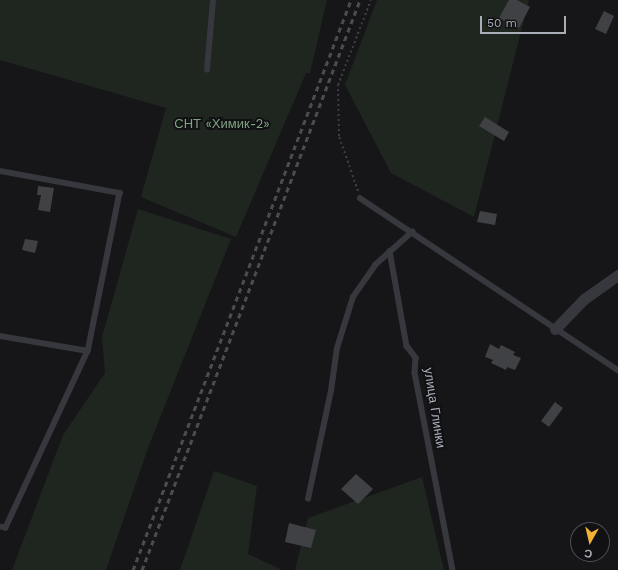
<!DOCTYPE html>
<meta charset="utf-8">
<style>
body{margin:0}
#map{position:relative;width:618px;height:570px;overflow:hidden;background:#161618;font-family:"Work Sans",sans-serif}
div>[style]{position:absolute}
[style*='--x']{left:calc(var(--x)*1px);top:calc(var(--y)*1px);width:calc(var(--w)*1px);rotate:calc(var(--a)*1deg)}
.green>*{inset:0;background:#1e261f}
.building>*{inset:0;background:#404145}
.path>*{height:2px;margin-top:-1px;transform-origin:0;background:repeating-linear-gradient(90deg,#3d3f44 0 2px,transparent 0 5px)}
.lane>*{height:5.5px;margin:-2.75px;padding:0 2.75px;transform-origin:2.75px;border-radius:2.75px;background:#37383d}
.street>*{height:11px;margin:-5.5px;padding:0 5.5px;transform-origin:5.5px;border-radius:5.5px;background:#37383d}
.rail>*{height:3px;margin-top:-1.5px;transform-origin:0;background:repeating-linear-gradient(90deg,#4a4c52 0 5px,transparent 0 9px)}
span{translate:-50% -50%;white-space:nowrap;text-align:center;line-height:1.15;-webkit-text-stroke:4px #111113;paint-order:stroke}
.park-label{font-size:13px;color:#7fa381}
.street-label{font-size:13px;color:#a8adb8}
.north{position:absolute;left:570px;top:522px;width:40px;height:40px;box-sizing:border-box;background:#111113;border:1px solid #4d4f55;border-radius:50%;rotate:188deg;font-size:11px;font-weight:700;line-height:16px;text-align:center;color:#a8adb8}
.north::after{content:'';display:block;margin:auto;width:14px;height:18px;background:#f2b134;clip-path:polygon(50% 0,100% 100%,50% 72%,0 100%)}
.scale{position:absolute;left:480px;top:16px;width:86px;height:18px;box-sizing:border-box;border:2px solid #a8adb8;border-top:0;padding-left:5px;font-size:12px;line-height:14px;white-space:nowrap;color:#a8adb8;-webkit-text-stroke:3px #111113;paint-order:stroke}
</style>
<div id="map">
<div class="green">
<div style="clip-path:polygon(0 0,327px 0,310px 73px,306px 73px,236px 237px,141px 197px,166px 108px,0 60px)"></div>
<div style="clip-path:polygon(377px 0,529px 0,474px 217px,391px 173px,345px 85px)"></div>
<div style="clip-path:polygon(138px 209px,231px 239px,148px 448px,106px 570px,12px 570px,63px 435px,105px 373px,102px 337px)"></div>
<div style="clip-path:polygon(214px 471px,257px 486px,248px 554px,282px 570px,180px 570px)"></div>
<div style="clip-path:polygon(422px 477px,444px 570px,295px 570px,308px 518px)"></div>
</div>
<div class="building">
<div style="clip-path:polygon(509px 0,517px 0,530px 7px,519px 28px,499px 18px)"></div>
<div style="clip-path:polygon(604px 11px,614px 16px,606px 34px,595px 29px)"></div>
<div style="clip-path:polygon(485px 117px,509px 132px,504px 141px,479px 126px)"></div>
<div style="clip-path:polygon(38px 186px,54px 188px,50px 212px,38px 210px,41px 195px,37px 195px)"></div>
<div style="clip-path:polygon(480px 211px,497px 214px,495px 225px,477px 222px)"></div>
<div style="clip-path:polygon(25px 239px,38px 241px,35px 253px,22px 250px)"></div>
<div style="clip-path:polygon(490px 344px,499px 349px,501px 345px,515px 352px,513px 355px,521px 358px,515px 370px,507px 367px,506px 370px,491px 363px,493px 360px,485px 357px)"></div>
<div style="clip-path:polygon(555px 402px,563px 408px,549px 427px,541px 421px)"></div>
<div style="clip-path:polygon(356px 474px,373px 489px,358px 504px,341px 489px)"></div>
<div style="clip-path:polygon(289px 523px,316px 530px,311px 548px,285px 542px)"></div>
</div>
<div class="path">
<div style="--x:358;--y:191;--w:58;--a:-109.1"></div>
<div style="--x:339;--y:136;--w:51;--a:-91.1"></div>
<div style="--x:338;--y:85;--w:91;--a:-68.8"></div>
</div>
<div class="lane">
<div style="--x:207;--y:70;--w:70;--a:-85.1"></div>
<div style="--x:0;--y:171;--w:122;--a:10.4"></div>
<div style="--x:120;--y:193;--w:161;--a:101.4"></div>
<div style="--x:88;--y:351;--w:195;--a:114.9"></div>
<div style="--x:6;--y:528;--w:6;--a:-171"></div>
<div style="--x:360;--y:198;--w:310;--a:33.7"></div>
<div style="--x:390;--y:251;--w:97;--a:79.9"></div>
<div style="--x:407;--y:346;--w:15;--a:53"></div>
<div style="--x:416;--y:358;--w:15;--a:94"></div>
<div style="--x:415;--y:373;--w:201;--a:79.1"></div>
<div style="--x:0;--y:336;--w:89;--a:9.7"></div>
<div style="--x:308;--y:499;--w:110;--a:-78"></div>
<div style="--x:331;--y:391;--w:43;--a:-82.1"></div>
<div style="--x:337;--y:348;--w:53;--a:-72.6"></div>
<div style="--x:353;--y:297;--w:39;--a:-55"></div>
<div style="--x:375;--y:265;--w:50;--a:-41.7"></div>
</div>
<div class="street">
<div style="--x:555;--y:329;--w:42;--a:-46"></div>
<div style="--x:584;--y:299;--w:42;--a:-35.2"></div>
</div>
<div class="rail">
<div style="--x:133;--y:570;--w:610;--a:-69.07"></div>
<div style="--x:142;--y:570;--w:610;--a:-69.07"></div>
</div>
<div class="park-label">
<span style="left:222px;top:124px">СНТ «Химик-2»</span>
</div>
<div class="street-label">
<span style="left:434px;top:408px;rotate:81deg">улица Глинки</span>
</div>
<div class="north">С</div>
<div class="scale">50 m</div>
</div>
